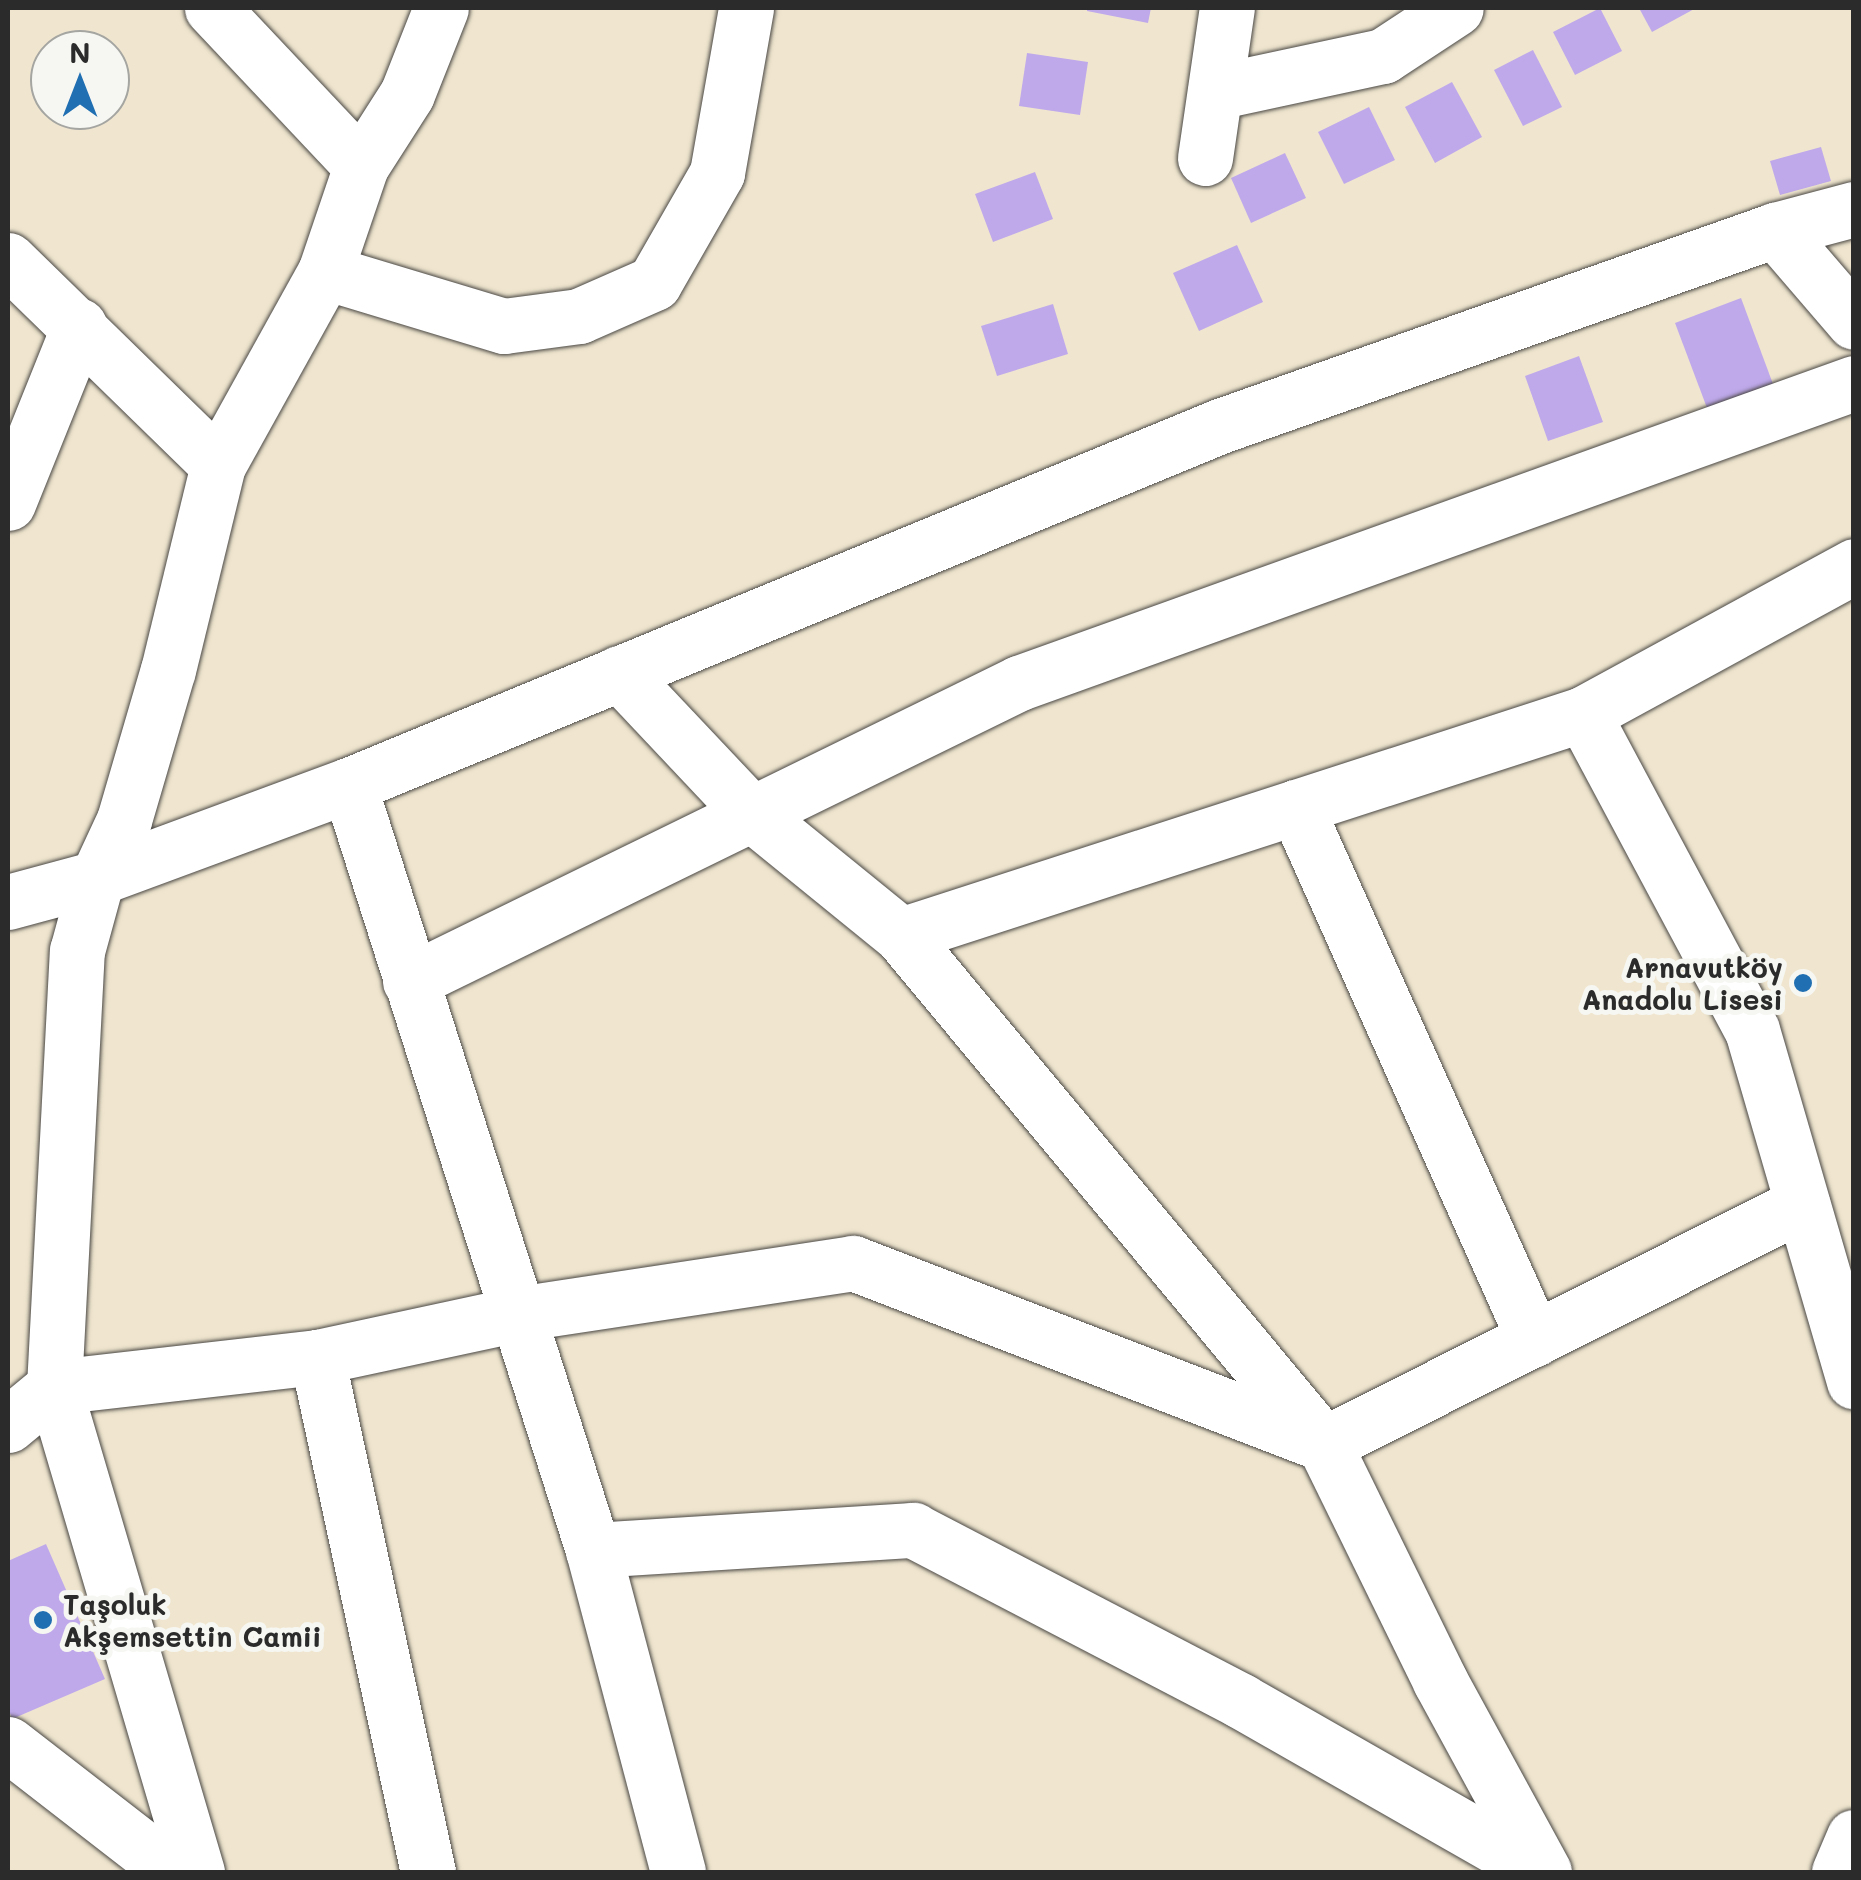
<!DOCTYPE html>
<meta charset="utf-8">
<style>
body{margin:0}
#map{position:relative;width:1861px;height:1880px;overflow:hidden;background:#f0e6cf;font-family:Mali,sans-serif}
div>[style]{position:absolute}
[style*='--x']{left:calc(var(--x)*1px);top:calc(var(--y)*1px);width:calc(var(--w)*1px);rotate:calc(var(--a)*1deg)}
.building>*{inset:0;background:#bfa9eb}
.roads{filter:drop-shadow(0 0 2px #494744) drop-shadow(0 0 2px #494744)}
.minor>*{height:55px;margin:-27.5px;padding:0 27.5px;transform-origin:27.5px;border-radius:27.5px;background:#fff}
.dots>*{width:28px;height:28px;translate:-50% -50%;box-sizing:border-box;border:5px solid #f6f6f2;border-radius:50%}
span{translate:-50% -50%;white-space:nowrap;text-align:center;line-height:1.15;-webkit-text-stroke:10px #f6f6f2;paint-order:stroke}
.poi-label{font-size:28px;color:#2b2b2b;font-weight:700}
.right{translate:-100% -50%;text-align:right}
.left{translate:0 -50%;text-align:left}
.frame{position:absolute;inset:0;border:10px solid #2b2b2b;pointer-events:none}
.north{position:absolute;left:30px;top:30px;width:100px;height:100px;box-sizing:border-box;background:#f6f6f2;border:2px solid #a5a5a2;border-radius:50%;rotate:0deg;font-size:28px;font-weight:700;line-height:40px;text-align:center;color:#2b2b2b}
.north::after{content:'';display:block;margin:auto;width:35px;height:45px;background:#1f6fb2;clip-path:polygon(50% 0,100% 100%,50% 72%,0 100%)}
</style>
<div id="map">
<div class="building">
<div style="clip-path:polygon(1087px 8px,1151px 8px,1148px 23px,1087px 11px)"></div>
<div style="clip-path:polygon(1600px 8px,1622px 51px,1575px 75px,1553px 32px)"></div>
<div style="clip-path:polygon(1639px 8px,1696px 8px,1652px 32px)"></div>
<div style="clip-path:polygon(1533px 50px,1562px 107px,1523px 126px,1494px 70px)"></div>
<div style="clip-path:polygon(1027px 53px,1088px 62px,1080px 115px,1019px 106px)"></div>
<div style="clip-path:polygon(1452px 82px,1482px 137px,1435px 163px,1405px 107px)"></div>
<div style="clip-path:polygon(1369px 107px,1395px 160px,1344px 184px,1318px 132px)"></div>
<div style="clip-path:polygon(1821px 147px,1831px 181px,1780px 195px,1770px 161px)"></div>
<div style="clip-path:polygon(1285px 153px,1306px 198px,1251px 223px,1231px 178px)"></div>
<div style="clip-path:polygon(1035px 172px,1053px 219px,993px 242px,975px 194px)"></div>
<div style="clip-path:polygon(1237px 245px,1263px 302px,1199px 331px,1173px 273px)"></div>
<div style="clip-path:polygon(1741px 298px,1773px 384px,1707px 408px,1675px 323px)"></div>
<div style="clip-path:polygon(1053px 304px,1068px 354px,997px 376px,981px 326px)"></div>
<div style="clip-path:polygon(1579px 356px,1603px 422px,1548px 441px,1525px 376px)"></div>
<div style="clip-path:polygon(46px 1544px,105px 1679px,12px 1719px,8px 1708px,8px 1561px)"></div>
</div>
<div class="roads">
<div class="minor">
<div style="--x:212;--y:8;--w:217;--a:46.7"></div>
<div style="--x:1215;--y:92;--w:172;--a:-12.1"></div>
<div style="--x:1383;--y:56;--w:87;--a:-33.3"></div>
<div style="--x:1205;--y:158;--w:152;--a:-81.7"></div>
<div style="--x:1775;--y:230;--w:121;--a:49.3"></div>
<div style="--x:8;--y:260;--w:293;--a:44.3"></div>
<div style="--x:325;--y:272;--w:187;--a:16.8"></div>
<div style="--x:504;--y:326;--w:76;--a:-7.6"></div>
<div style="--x:579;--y:316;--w:82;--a:-23.7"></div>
<div style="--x:654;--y:283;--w:127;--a:-60.2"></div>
<div style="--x:717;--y:173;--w:168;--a:-80"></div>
<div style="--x:8;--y:503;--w:191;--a:-68.1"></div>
<div style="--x:619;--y:673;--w:194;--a:46.7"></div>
<div style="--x:752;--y:814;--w:192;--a:39.1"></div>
<div style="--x:901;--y:935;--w:662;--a:50.27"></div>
<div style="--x:1324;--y:1444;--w:264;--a:63.9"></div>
<div style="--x:1440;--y:1681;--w:217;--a:61.4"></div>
<div style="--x:1583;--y:714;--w:358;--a:61.9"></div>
<div style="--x:1752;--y:1030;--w:366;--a:73.8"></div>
<div style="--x:349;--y:785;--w:803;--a:72.31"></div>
<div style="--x:593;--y:1550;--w:333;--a:75.2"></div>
<div style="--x:1296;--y:807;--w:583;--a:65.9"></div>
<div style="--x:8;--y:902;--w:92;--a:-15.1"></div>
<div style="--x:97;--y:878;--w:269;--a:-20.3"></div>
<div style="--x:349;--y:785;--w:942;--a:-22.4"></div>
<div style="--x:1220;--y:426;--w:589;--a:-19.45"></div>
<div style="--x:1775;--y:230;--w:82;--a:-14.9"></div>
<div style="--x:901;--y:935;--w:717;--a:-17.95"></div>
<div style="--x:1583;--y:714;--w:309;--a:-28.6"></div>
<div style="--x:410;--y:981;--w:678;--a:-26.07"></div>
<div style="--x:1019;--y:683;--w:887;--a:-19.76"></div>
<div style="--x:317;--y:1357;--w:527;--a:77.84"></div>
<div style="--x:8;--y:1425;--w:60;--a:-39.6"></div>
<div style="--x:54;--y:1387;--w:265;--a:-6.5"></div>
<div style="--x:317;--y:1357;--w:205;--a:-12.1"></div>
<div style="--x:517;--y:1314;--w:340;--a:-8.6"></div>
<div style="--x:853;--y:1263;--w:505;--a:21.02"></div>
<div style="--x:1324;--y:1444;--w:535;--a:-26.66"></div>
<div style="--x:593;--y:1550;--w:321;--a:-3.6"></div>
<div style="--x:913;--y:1530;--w:370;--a:27.5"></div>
<div style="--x:1241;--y:1701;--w:345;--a:29.7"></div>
<div style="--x:8;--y:1744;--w:209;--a:37.8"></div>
<div style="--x:197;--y:1872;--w:506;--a:-106.43"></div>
<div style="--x:54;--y:1387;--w:437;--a:-87"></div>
<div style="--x:77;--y:951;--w:76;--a:-74.7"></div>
<div style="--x:97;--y:878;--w:64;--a:-65"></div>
<div style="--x:124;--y:820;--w:156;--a:-73.7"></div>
<div style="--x:168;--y:670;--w:211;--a:-76.3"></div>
<div style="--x:218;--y:465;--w:221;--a:-61"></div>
<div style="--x:325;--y:272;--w:112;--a:-71.2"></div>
<div style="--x:361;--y:166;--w:85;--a:-57.4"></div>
<div style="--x:407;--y:94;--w:92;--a:-68.4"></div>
<div style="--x:1839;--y:1872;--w:38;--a:-67"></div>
</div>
</div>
<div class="dots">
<div style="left:1803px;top:983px;background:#1f6fb2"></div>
<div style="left:43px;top:1620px;background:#1f6fb2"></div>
</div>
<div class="poi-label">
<span class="right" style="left:1783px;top:983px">Arnavutköy<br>Anadolu Lisesi</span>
<span class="left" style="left:63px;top:1620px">Taşoluk<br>Akşemsettin Camii</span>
</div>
<div class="frame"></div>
<div class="north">N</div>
</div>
